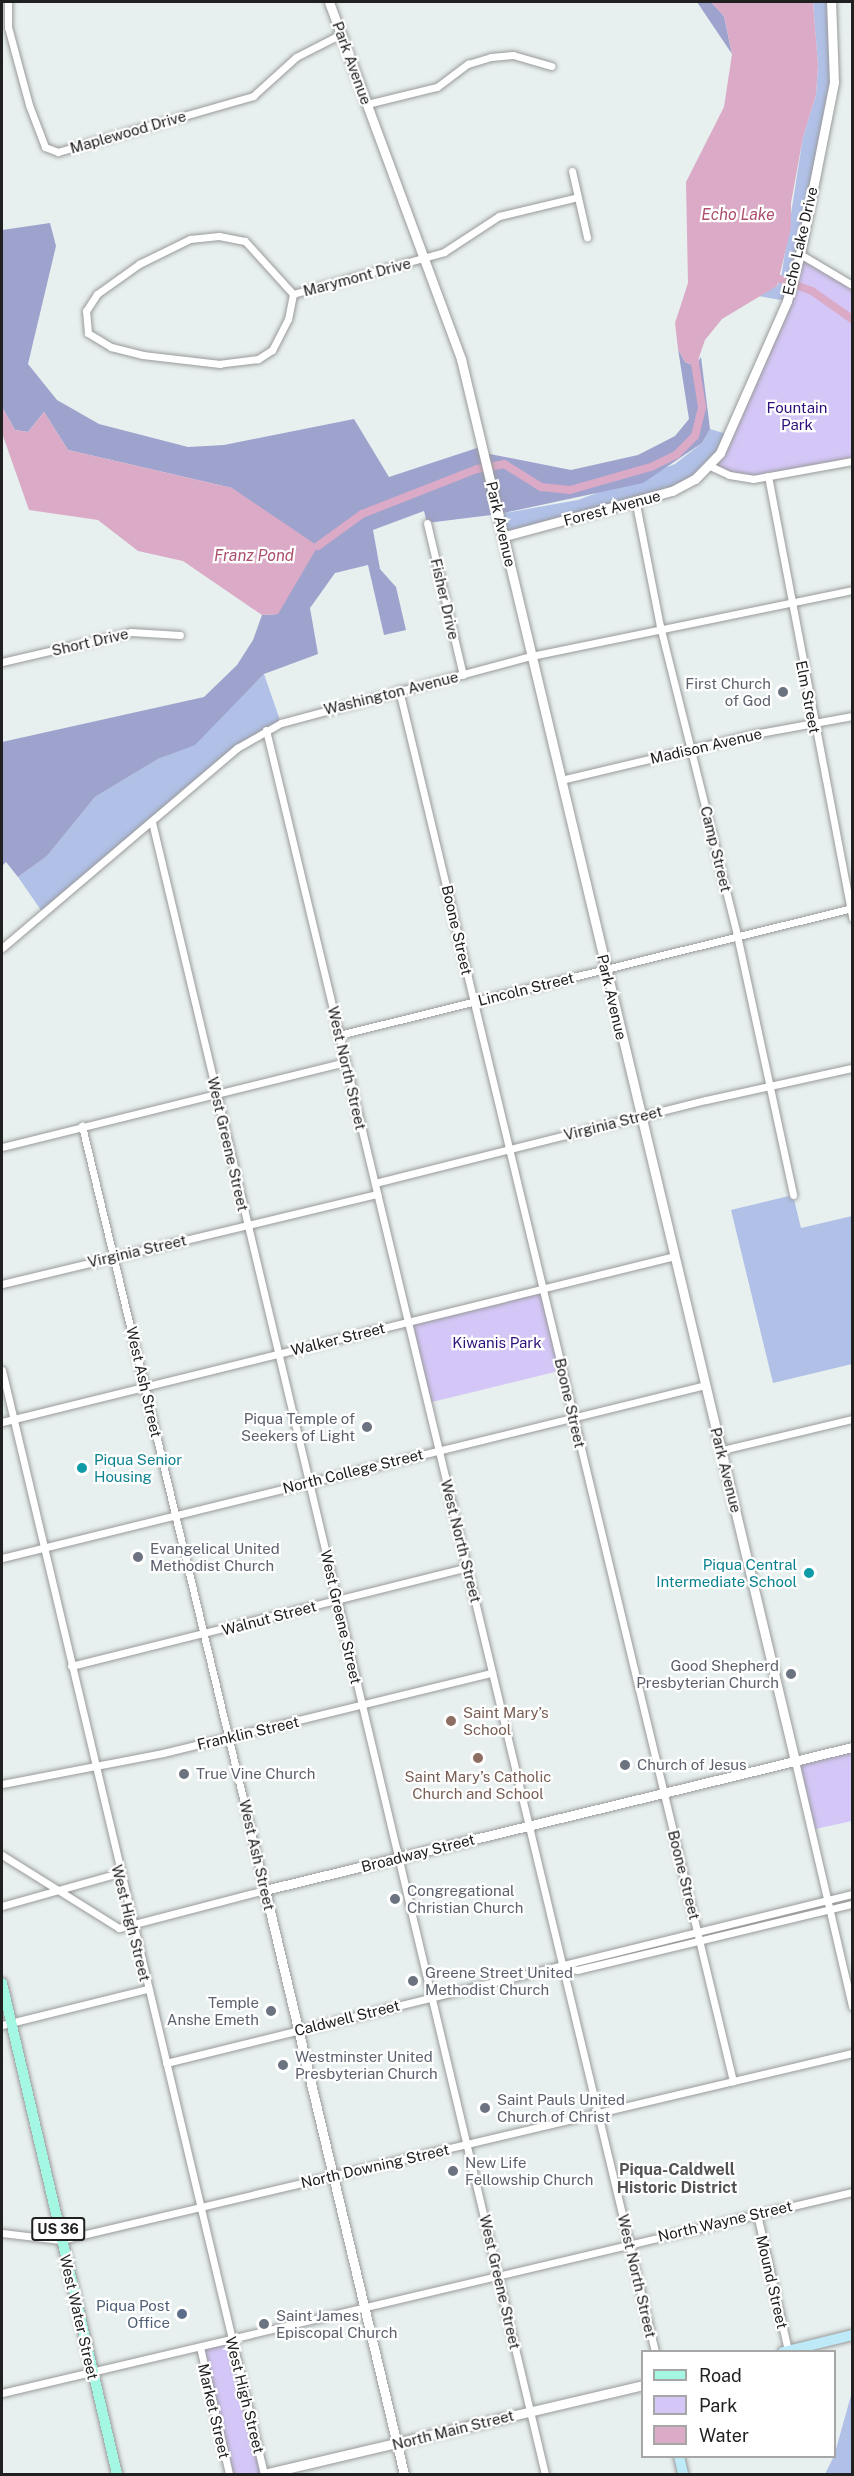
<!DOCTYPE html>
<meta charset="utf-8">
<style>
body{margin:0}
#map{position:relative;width:854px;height:2476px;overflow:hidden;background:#e7f0ef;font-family:"Public Sans",sans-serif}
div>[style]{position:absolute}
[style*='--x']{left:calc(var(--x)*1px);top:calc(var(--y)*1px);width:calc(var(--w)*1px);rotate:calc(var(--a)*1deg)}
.grass>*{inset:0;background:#b0c0e7}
.forest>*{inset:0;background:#9ea3cd}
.park>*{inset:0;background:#d4c7f7}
.water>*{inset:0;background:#dbaac7}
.canal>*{height:8px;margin:-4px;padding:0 4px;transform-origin:4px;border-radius:4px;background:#dbaac7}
.roads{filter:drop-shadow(0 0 2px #9a9a9a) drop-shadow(0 0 2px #9a9a9a)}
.minor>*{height:7px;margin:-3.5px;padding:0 3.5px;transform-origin:3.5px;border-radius:3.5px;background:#fff}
.tertiary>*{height:9px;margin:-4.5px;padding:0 4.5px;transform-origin:4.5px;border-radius:4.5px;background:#fff}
.secondary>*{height:10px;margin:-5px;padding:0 5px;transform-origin:5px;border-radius:5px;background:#bee9f7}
.primary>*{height:10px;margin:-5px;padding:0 5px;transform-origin:5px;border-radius:5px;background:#a4f7e3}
.dots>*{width:16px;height:16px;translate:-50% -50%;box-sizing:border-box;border:3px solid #fff;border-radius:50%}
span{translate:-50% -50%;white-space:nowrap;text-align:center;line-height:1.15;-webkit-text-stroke:4.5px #fff;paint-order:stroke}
.shield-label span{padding:2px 4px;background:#fff;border:2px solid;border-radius:4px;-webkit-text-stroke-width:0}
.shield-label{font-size:14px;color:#202020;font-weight:700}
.street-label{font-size:15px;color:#202020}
.park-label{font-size:15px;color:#2e117a}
.worship-label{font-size:15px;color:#5b616d}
.right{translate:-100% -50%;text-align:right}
.left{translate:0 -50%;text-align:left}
.culture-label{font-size:15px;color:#0d838f}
.education-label{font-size:15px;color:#785e54}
.service-label{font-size:15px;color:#4e5e75}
.water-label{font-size:16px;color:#ac506d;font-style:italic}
.neighbourhood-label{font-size:16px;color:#535353;font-weight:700}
.frame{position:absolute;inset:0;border:3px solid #202020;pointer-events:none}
.legend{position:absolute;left:641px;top:2350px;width:195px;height:108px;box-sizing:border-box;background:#fff;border:2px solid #a6a6a6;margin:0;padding:8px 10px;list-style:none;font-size:18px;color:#202020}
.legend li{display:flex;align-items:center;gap:12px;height:30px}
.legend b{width:30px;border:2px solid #a6a6a6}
</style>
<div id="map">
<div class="grass">
<div style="clip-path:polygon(813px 2px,831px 2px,835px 55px,787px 301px,758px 296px,777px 286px,781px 278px,803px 137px,816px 95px,818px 65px)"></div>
<div style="clip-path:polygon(710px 429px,730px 435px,710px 466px,672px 491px,505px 536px,499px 514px,578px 500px,675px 464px,702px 443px)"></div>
<div style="clip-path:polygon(264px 674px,281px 723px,237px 748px,43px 913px,18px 877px,47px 856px,95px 797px,158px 759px,195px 744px)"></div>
<div style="clip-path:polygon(793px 1195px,801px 1228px,852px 1216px,852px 1364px,773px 1383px,731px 1210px)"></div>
<div style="clip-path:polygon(852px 2392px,852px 2474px,825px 2474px,834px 2456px)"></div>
</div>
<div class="forest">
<div style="clip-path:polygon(697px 2px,711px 2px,724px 16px,732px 54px)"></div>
<div style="clip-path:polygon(50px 223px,56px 246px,28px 364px,57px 400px,99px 424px,188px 447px,224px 445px,354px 419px,389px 477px,483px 446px,485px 453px,571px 470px,638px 455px,675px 436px,689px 419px,678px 349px,685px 362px,695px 366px,701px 357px,710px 429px,702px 443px,643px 483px,499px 514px,427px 523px,424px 511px,373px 530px,380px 569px,396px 587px,406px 630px,384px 635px,368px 565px,335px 573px,310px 608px,318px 654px,264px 674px,195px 745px,158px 759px,95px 797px,47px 856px,18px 877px,6px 862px,2px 866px,2px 742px,204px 697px,237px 665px,253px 640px,262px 615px,278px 614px,232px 488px,68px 450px,44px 412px,28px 432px,15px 430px,2px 407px,2px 230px)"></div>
</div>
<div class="park">
<div style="clip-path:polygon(800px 254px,852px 285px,852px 461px,743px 478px,710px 466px,777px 322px)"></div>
<div style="clip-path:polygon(543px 1288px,563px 1370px,428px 1403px,408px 1322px)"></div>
<div style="clip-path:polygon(852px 1747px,852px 1821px,811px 1830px,795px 1761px)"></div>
<div style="clip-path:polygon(231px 2340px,264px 2474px,229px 2474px,200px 2347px)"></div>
</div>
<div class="water">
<div style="clip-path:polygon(711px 2px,813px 2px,818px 65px,816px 95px,803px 137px,791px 203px,791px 228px,777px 286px,722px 319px,705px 340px,696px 366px,685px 362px,678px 349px,675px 323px,688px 283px,686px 182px,724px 107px,732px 54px,724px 16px)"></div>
<div style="clip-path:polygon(2px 407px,15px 430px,28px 432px,44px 412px,68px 450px,232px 488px,318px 546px,278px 614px,262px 615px,183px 561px,138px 551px,98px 520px,29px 510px,2px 433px)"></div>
</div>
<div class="canal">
<div style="--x:772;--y:276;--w:43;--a:20.6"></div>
<div style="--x:812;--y:291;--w:49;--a:35"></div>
<div style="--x:318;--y:546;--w:54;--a:-36"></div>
<div style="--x:362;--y:514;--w:123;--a:-21.4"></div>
<div style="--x:477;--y:469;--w:27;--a:-10"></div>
<div style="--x:504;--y:464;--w:44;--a:31.9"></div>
<div style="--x:541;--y:487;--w:29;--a:6"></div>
<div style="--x:570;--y:490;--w:84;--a:-15.9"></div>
<div style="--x:651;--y:467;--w:28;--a:-26"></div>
<div style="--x:676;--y:455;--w:27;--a:-45"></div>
<div style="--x:695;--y:436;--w:30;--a:-76"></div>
<div style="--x:702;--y:407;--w:51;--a:-99.1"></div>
</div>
<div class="roads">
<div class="minor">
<div style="--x:8;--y:2;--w:25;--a:90"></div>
<div style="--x:8;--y:27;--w:81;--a:74.9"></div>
<div style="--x:29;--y:105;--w:45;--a:69.1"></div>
<div style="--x:45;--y:147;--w:14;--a:21"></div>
<div style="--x:58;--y:152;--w:203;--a:-16"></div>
<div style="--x:253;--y:96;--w:58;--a:-42.2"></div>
<div style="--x:296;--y:57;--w:51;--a:-27.1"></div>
<div style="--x:367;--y:104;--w:72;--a:-13.7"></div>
<div style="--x:437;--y:87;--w:39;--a:-37"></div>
<div style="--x:468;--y:64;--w:24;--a:-17"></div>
<div style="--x:491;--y:57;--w:22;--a:-5"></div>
<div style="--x:513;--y:55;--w:40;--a:16"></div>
<div style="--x:572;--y:171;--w:68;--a:77.2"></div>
<div style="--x:219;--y:236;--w:26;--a:11"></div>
<div style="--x:245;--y:241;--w:72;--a:47.8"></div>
<div style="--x:293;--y:294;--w:25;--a:101"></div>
<div style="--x:288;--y:319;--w:35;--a:117"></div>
<div style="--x:272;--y:350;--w:17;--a:147"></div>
<div style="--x:258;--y:359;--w:38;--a:173"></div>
<div style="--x:220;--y:364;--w:78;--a:-173.3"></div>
<div style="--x:143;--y:355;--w:33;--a:-166"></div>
<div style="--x:111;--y:347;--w:27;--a:-149"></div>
<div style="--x:88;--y:333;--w:22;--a:-95"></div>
<div style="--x:86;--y:311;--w:20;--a:-57"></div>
<div style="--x:97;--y:294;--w:52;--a:-35.5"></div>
<div style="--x:139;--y:264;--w:57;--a:-26.1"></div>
<div style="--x:190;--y:239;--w:29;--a:-6"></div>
<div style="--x:800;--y:254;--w:61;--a:30.8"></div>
<div style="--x:293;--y:294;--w:157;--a:-15.5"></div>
<div style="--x:444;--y:252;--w:66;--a:-33.2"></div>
<div style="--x:499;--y:216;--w:81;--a:-13.5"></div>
<div style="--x:710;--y:466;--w:21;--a:25"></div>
<div style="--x:729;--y:475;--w:24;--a:9"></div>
<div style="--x:753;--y:479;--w:101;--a:-10.3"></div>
<div style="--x:768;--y:476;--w:450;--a:79.2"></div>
<div style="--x:636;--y:504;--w:124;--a:78.9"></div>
<div style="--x:660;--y:626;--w:318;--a:76"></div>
<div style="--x:737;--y:935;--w:266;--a:77.8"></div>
<div style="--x:427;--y:523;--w:156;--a:76.7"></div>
<div style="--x:2;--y:662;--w:132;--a:-13.1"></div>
<div style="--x:131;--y:632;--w:49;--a:3.5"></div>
<div style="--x:399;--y:690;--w:1431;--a:76.5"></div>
<div style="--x:266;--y:730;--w:1668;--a:76.51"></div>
<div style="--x:561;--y:780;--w:198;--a:-13.4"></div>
<div style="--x:754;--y:734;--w:100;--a:-10.4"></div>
<div style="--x:152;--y:822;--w:1698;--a:76.62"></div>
<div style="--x:2;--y:948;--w:309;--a:-40.4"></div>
<div style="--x:237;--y:748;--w:51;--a:-29.6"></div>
<div style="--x:281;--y:723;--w:259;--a:-15"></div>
<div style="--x:531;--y:656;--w:328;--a:-11.6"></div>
<div style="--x:339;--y:1035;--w:528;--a:-13.9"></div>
<div style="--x:2;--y:1147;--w:354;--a:-13.9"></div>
<div style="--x:375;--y:1183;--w:341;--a:-14.1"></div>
<div style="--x:706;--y:1100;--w:149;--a:-12.4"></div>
<div style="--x:2;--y:1284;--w:386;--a:-13.5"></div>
<div style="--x:2;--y:1370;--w:1135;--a:76.65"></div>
<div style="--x:2;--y:1422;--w:693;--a:-13.86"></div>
<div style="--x:722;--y:1450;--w:134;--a:-13.4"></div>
<div style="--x:2;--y:1558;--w:725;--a:-13.81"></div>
<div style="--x:71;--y:1666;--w:408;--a:-14"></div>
<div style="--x:795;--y:1761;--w:252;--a:76.9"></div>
<div style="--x:2;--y:1784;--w:164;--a:-10.9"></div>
<div style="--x:163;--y:1753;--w:339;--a:-13.7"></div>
<div style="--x:2;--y:1855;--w:138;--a:32"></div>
<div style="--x:119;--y:1928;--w:151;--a:-14.6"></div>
<div style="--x:265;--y:1890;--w:786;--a:-103.47"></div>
<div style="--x:2;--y:1906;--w:122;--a:-15.8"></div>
<div style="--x:563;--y:1967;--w:14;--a:12"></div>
<div style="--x:577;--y:1970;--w:283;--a:-13.5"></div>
<div style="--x:2;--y:2025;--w:150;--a:-13.9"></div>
<div style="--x:166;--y:2063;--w:707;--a:-13.84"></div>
<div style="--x:757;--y:2214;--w:139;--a:77.2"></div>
<div style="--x:2;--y:2233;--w:59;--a:6.8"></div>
<div style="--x:61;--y:2240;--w:813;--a:-13.3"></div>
<div style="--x:200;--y:2347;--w:130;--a:77.1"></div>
<div style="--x:2;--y:2393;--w:873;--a:-13.3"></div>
</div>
<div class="tertiary">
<div style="--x:329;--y:2;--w:381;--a:69.7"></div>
<div style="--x:461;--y:359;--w:1441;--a:76.6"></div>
<div style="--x:505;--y:536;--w:173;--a:-15.1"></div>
<div style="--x:672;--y:491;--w:26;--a:-28"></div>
<div style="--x:695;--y:479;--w:36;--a:-46"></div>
<div style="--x:720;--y:453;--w:166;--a:-66.2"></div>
<div style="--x:787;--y:301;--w:49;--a:-74.5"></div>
<div style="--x:800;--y:254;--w:175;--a:-78.8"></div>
<div style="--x:834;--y:82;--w:80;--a:-92.1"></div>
<div style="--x:264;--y:2474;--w:388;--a:-13.2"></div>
<div style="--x:404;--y:2474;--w:600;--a:-103.39"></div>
<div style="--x:265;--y:1890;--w:604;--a:-13.69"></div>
</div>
<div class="secondary">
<div style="--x:783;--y:2352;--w:71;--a:-13.8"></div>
<div style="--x:679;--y:2456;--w:18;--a:77"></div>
</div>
<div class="primary">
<div style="--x:2;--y:1983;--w:504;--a:76.82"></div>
</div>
</div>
<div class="dots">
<div style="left:783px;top:692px;background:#6b7280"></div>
<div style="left:367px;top:1427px;background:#6b7280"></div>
<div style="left:82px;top:1468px;background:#0f9aa8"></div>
<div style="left:138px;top:1557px;background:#6b7280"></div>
<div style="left:809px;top:1573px;background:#0f9aa8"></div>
<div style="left:791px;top:1674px;background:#6b7280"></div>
<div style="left:451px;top:1721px;background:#8d6e63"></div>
<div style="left:478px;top:1758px;background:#8d6e63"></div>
<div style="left:625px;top:1765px;background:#6b7280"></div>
<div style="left:184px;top:1774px;background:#6b7280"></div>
<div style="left:395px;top:1899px;background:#6b7280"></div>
<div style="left:413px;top:1981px;background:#6b7280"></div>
<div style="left:271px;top:2011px;background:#6b7280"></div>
<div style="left:283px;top:2065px;background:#6b7280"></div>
<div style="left:485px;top:2108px;background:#6b7280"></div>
<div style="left:453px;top:2171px;background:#6b7280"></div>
<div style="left:182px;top:2314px;background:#5c6f8a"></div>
<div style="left:264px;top:2324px;background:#6b7280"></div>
</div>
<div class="shield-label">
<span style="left:58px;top:2229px">US 36</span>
</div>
<div class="street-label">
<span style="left:352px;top:63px;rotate:70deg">Park Avenue</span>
<span style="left:128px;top:132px;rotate:-16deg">Maplewood Drive</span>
<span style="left:800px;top:241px;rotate:-77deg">Echo Lake Drive</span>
<span style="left:357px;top:277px;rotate:-15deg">Marymont Drive</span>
<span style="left:612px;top:508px;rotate:-15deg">Forest Avenue</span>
<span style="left:501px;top:524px;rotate:77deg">Park Avenue</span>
<span style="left:445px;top:599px;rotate:77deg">Fisher Drive</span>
<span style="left:90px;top:642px;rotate:-13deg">Short Drive</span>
<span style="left:391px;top:693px;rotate:-14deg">Washington Avenue</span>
<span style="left:808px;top:697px;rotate:79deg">Elm Street</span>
<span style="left:706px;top:746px;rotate:-13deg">Madison Avenue</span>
<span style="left:716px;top:849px;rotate:76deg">Camp Street</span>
<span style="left:457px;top:930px;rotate:77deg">Boone Street</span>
<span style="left:526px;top:989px;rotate:-14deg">Lincoln Street</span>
<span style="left:612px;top:997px;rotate:77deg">Park Avenue</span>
<span style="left:347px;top:1068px;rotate:77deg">West North Street</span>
<span style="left:613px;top:1123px;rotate:-14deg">Virginia Street</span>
<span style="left:228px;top:1144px;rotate:77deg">West Greene Street</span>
<span style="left:137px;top:1251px;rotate:-13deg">Virginia Street</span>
<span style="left:338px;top:1339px;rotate:-14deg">Walker Street</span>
<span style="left:144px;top:1382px;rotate:77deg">West Ash Street</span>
<span style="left:570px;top:1403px;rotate:77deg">Boone Street</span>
<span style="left:726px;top:1470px;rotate:76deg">Park Avenue</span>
<span style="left:353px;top:1471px;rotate:-14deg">North College Street</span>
<span style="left:461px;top:1541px;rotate:76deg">West North Street</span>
<span style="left:341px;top:1617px;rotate:77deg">West Greene Street</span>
<span style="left:269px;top:1618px;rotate:-15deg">Walnut Street</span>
<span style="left:248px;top:1733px;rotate:-13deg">Franklin Street</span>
<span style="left:418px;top:1853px;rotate:-14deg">Broadway Street</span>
<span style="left:257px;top:1855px;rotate:77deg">West Ash Street</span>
<span style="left:684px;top:1875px;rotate:76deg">Boone Street</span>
<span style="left:131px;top:1923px;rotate:76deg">West High Street</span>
<span style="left:347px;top:2018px;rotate:-14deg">Caldwell Street</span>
<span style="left:375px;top:2166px;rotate:-13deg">North Downing Street</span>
<span style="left:725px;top:2221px;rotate:-13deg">North Wayne Street</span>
<span style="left:637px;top:2276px;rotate:77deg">West North Street</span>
<span style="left:500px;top:2282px;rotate:77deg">West Greene Street</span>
<span style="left:772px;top:2282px;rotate:77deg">Mound Street</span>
<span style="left:79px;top:2317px;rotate:77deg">West Water Street</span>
<span style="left:245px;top:2395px;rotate:76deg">West High Street</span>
<span style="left:214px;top:2411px;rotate:77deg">Market Street</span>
<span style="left:453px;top:2430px;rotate:-14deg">North Main Street</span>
</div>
<div class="park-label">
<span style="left:797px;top:416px">Fountain<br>Park</span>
<span style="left:497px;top:1343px">Kiwanis Park</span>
</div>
<div class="worship-label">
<span class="right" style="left:771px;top:692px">First Church<br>of God</span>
<span class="right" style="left:355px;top:1427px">Piqua Temple of<br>Seekers of Light</span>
<span class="left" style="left:150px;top:1557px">Evangelical United<br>Methodist Church</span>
<span class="right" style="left:779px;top:1674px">Good Shepherd<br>Presbyterian Church</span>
<span class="left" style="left:637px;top:1765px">Church of Jesus</span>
<span class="left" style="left:196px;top:1774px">True Vine Church</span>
<span class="left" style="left:407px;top:1899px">Congregational<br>Christian Church</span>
<span class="left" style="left:425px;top:1981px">Greene Street United<br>Methodist Church</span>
<span class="right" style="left:259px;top:2011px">Temple<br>Anshe Emeth</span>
<span class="left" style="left:295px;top:2065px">Westminster United<br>Presbyterian Church</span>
<span class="left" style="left:497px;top:2108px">Saint Pauls United<br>Church of Christ</span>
<span class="left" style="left:465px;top:2171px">New Life<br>Fellowship Church</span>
<span class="left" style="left:276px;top:2324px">Saint James<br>Episcopal Church</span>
</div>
<div class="culture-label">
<span class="left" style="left:94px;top:1468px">Piqua Senior<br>Housing</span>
<span class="right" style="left:797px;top:1573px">Piqua Central<br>Intermediate School</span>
</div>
<div class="education-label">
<span class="left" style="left:463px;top:1721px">Saint Mary’s<br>School</span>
<span style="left:478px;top:1785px">Saint Mary’s Catholic<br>Church and School</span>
</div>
<div class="service-label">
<span class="right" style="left:170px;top:2314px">Piqua Post<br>Office</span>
</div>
<div class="water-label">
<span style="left:738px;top:215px">Echo Lake</span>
<span style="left:254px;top:556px">Franz Pond</span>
</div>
<div class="neighbourhood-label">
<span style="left:677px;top:2179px">Piqua-Caldwell<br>Historic District</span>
</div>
<div class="frame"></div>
<ul class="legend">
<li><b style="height:8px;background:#a4f7e3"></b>Road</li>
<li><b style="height:16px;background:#d4c7f7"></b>Park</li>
<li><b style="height:16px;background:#dbaac7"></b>Water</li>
</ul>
</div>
